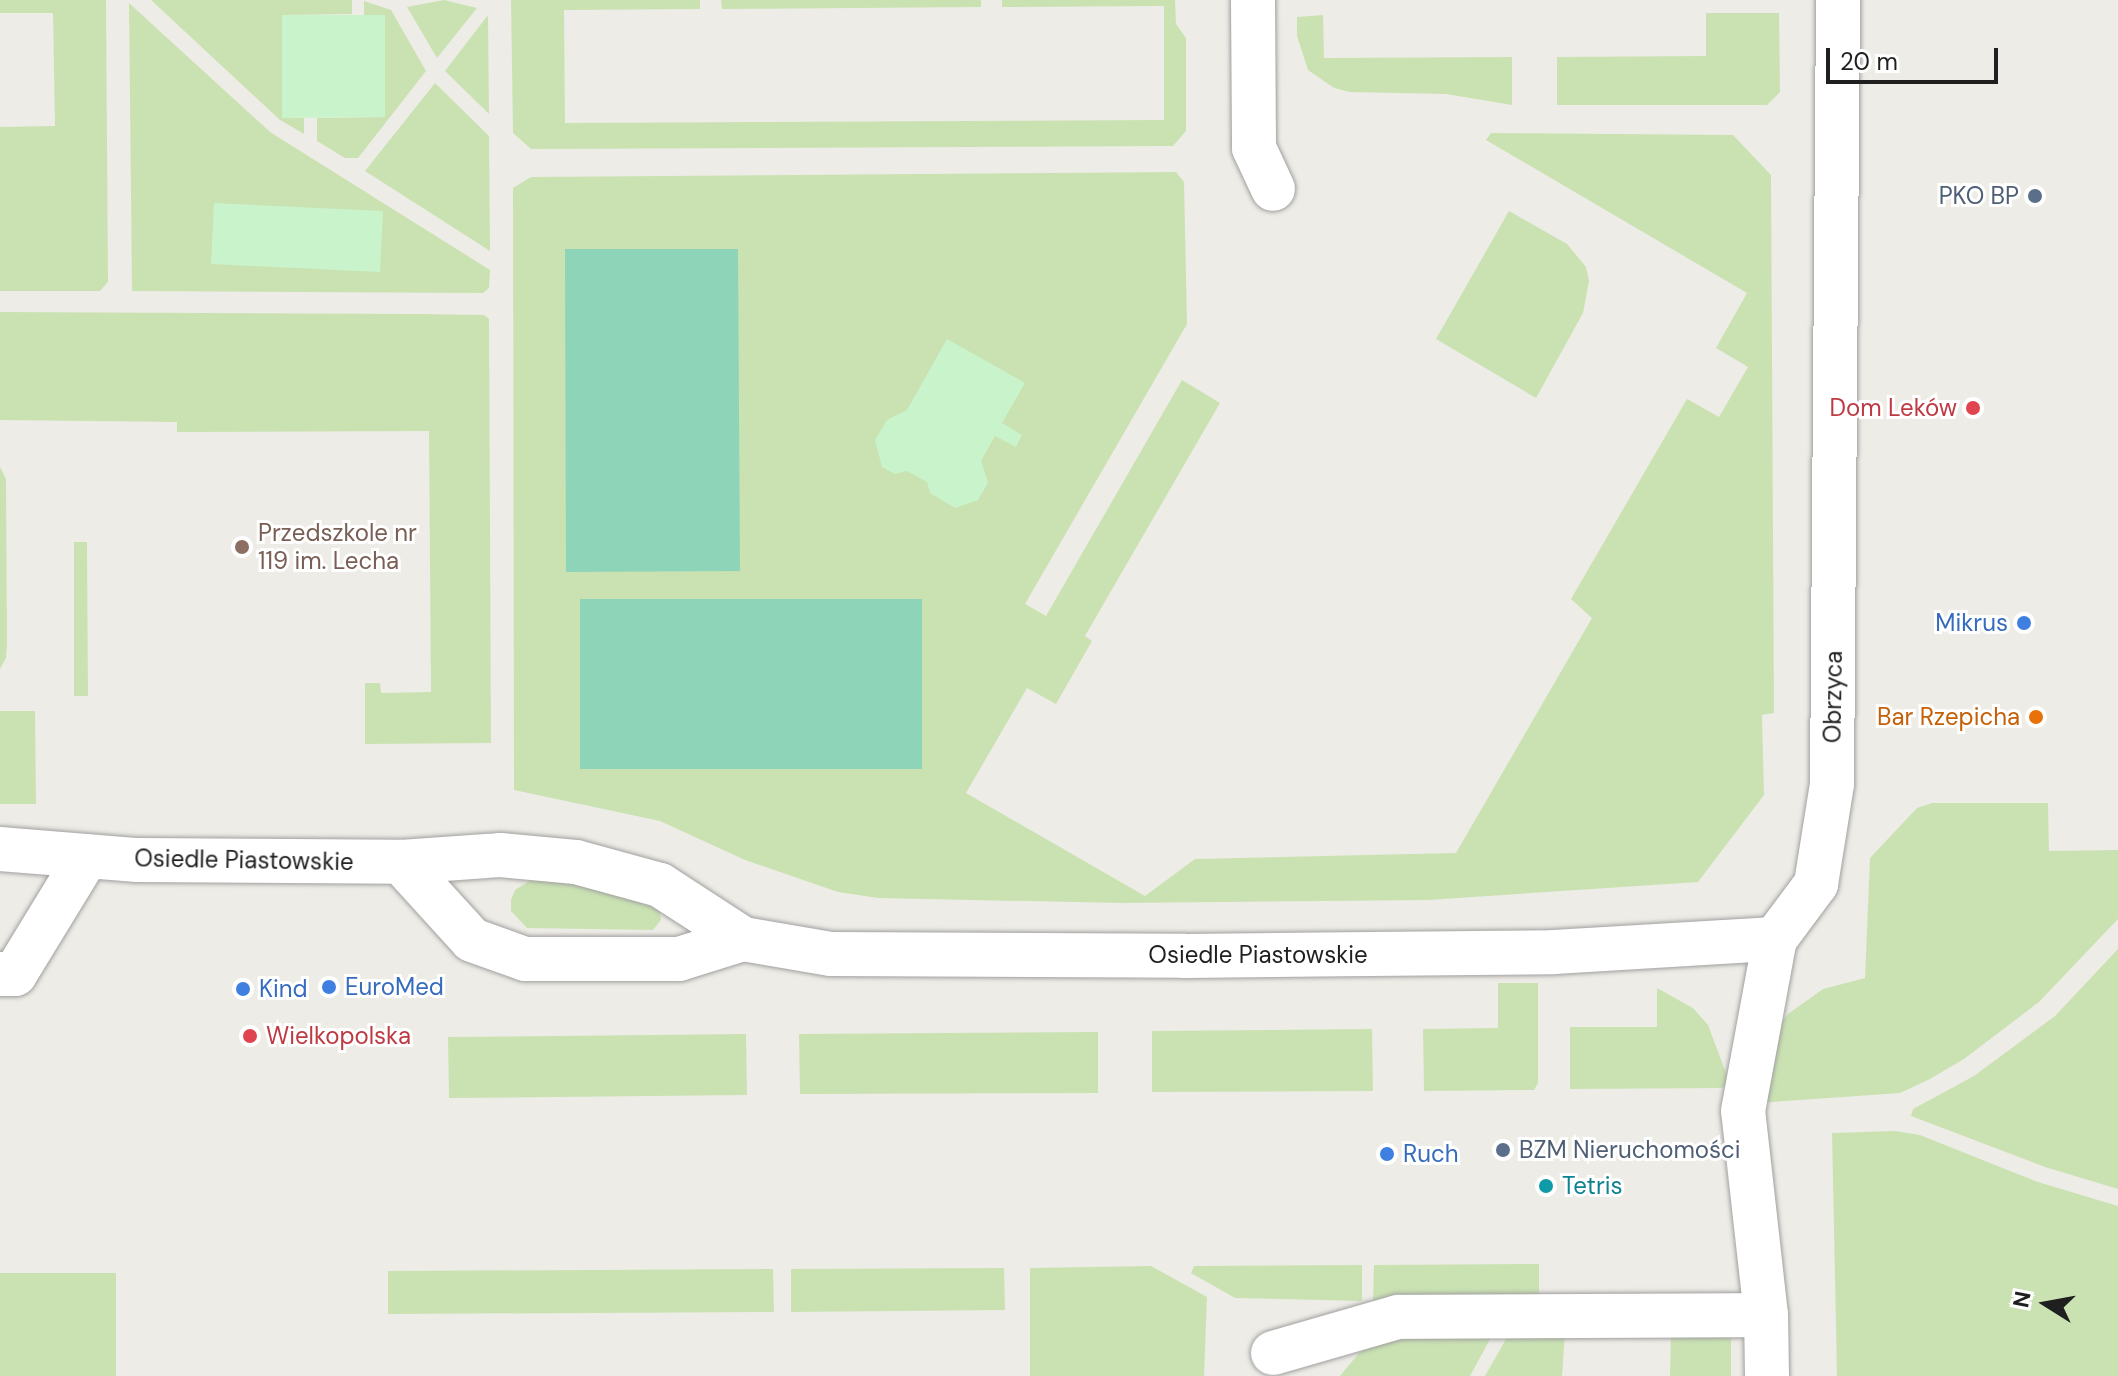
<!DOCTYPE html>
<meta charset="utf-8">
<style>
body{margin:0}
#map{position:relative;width:2118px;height:1376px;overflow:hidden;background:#eeece6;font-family:"DM Sans",sans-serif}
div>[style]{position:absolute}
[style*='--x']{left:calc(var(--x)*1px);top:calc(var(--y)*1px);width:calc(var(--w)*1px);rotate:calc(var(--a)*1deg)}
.grass>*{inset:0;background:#cae2b2}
.park>*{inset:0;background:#c8f3cb}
.pitch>*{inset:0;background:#8dd4b8}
.roads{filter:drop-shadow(0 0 2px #a0a0a0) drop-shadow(0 0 2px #a0a0a0)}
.street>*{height:44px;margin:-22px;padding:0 22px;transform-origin:22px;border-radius:22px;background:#fff}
.dots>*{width:22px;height:22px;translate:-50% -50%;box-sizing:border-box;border:4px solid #fff;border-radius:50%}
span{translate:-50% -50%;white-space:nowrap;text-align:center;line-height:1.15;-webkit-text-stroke:6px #fff;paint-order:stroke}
.service-label{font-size:24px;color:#4e5e75}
.right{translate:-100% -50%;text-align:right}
.left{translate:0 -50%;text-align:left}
.health-label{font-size:24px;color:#be3a42}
.education-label{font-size:24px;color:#785e54}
.shop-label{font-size:24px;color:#366cbe}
.street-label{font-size:24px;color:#1f1f1f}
.food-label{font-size:24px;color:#c56008}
.culture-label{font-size:24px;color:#0d838f}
.north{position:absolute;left:2006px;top:1264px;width:80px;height:80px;-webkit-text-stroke:6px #fff;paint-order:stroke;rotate:281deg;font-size:22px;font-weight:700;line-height:32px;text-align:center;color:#1f1f1f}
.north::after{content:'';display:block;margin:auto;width:28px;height:36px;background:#1f1f1f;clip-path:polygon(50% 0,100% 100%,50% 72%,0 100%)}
.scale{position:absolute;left:1826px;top:48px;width:172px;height:36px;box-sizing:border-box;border:4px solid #1f1f1f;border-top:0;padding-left:10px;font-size:24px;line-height:28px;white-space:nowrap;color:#1f1f1f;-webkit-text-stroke:6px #fff;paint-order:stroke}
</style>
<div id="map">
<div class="grass">
<div style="clip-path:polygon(0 0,106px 0,108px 282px,100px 291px,0 291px,0 127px,55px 126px,53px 13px,0 13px)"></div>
<div style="clip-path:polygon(151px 0,352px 0,352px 14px,282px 15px,282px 118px,304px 118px,304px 134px,280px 120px)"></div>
<div style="clip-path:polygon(444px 0,477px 8px,437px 58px,407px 7px)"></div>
<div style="clip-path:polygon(511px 0,700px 0,700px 9px,564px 10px,565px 123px,1164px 120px,1164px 6px,1002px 7px,1002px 0,1175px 0,1176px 24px,1186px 38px,1186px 131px,1173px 146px,531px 149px,513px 133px)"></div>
<div style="clip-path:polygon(721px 0,981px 0,981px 7px,722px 9px)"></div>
<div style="clip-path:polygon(364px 1px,391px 10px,426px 71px,358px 158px,345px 158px,317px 141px,317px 118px,385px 117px,385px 15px,364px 15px)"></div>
<div style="clip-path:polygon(129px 3px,270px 132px,490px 270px,489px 288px,483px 293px,132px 291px)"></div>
<div style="clip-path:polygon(1706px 13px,1779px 13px,1780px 92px,1767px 105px,1557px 105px,1557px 57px,1706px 56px)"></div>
<div style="clip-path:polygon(488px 15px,489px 114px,445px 71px)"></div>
<div style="clip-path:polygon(1323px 15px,1324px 58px,1512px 57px,1512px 105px,1446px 94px,1350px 92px,1334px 88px,1308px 70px,1297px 36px,1297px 17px)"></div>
<div style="clip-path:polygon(435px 83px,489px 136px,490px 251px,365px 171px)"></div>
<div style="clip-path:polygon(1491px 133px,1733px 135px,1771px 175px,1774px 713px,1762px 715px,1764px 795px,1698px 882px,1428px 900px,1121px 903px,878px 898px,838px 892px,745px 860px,660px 821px,514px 790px,513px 188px,531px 177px,1176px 172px,1184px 182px,1187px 324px,1025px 604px,1046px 616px,1182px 380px,1220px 403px,1085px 636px,1092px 641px,1056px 704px,1027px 688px,966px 793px,1145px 896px,1195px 859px,1456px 853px,1592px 618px,1571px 599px,1687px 399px,1719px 417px,1748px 367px,1716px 348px,1747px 293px,1486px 140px)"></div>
<div style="clip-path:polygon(1509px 211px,1567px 244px,1586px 267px,1589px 281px,1583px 313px,1536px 398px,1436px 339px)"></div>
<div style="clip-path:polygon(0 312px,418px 314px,484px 315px,489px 319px,491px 743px,365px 744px,365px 683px,380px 683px,381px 693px,431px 692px,429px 431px,177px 432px,177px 422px,0 420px)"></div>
<div style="clip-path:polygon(0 467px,6px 479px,7px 644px,6px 658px,0 669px)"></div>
<div style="clip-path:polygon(74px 542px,87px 542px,88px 696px,74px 696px)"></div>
<div style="clip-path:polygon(0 711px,35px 711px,36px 804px,0 804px)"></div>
<div style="clip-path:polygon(1932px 803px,2048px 803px,2049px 851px,2118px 850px,2118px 919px,2039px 1002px,1964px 1059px,1928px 1080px,1900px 1093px,1758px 1103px,1774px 1032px,1788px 1014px,1823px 989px,1865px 978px,1870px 858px,1917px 808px)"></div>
<div style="clip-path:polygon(531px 880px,564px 882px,624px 897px,652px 907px,660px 912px,661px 920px,653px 930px,527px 928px,511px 911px,511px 900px,515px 890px)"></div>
<div style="clip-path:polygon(2118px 949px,2118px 1189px,2045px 1167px,1911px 1116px,1913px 1109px,1974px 1076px,2055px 1016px)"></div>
<div style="clip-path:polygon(1498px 983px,1538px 983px,1538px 1083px,1534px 1090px,1424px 1091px,1423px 1029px,1498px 1028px)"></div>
<div style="clip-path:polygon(1657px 988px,1693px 1008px,1708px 1025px,1729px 1081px,1722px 1088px,1570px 1089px,1570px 1027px,1657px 1027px)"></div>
<div style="clip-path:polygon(1372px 1029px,1373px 1091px,1152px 1092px,1152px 1031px)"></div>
<div style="clip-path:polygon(1098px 1032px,1098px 1093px,800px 1094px,799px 1034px)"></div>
<div style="clip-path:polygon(746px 1034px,747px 1095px,449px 1098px,448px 1037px)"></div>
<div style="clip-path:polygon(1895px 1131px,1920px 1135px,2038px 1182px,2118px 1206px,2118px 1376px,1837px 1376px,1832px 1133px)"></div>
<div style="clip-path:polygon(1539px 1264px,1539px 1301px,1373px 1301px,1374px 1265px)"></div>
<div style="clip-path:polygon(1362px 1265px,1362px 1301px,1235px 1298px,1191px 1273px,1194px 1266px)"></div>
<div style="clip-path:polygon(1151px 1266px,1207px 1297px,1204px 1376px,1030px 1376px,1030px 1268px)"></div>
<div style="clip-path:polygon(1004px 1268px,1005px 1310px,791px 1312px,791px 1269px)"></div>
<div style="clip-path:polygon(773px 1269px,774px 1312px,388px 1314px,388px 1271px)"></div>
<div style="clip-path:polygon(0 1273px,116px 1273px,116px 1376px,0 1376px)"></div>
<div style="clip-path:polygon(1671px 1331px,1731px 1331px,1731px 1376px,1670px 1376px)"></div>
<div style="clip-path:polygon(1494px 1332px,1470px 1376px,1340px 1376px,1359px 1353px,1380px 1339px)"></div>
<div style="clip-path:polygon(1510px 1332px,1565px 1332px,1562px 1376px,1485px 1376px)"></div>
</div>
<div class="park">
<div style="clip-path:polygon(282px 15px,385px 15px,385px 117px,282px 118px)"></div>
<div style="clip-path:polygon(214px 203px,383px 211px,380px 272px,211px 264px)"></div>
<div style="clip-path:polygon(947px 339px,1025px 383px,1002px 423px,1022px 435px,1016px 447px,995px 436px,981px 461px,988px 483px,978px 500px,955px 508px,930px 493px,927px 482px,907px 471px,895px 474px,882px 467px,875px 440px,887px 420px,907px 410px)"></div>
</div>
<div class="pitch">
<div style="clip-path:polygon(565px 249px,738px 249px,740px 571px,566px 572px)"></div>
<div style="clip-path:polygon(580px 599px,922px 599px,922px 769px,580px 769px)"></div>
</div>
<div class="roads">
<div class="street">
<div style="--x:1253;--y:0;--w:148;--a:89.6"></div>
<div style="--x:1254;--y:148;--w:45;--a:65.1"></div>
<div style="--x:0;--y:849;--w:138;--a:4.6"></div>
<div style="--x:138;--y:860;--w:263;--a:0.4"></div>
<div style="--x:401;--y:862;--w:99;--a:-4"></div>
<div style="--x:500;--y:855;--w:76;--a:5.3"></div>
<div style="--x:576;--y:862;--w:87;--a:15.3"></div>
<div style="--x:660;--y:885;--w:99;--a:33"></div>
<div style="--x:743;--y:939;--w:89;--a:9.7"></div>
<div style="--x:831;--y:954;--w:354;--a:0.3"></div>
<div style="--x:1185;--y:956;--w:369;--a:-0.6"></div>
<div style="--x:1554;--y:952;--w:221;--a:-3.4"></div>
<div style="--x:401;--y:862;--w:105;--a:47.7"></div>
<div style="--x:472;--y:940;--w:56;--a:19.7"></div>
<div style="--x:525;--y:959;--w:154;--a:0"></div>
<div style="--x:679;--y:959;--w:67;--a:-17.4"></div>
<div style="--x:0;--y:974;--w:15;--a:0"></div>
<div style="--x:15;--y:974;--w:138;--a:-58.6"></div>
<div style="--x:1273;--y:1353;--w:130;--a:-16.1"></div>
<div style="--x:1398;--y:1317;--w:368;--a:-0.3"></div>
<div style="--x:1767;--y:1376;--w:61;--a:-90.9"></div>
<div style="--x:1766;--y:1315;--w:205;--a:-96.4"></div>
<div style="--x:1743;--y:1111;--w:175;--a:-79.5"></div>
<div style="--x:1775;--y:939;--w:69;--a:-53.3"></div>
<div style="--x:1816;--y:884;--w:101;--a:-80.9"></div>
<div style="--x:1832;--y:784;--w:784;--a:-89.56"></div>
</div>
</div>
<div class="dots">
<div style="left:2035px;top:196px;background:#5c6f8a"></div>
<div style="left:1973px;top:408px;background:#e0444e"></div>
<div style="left:242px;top:547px;background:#8d6e63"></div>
<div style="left:2024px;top:623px;background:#3f7fe0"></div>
<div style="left:2036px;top:717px;background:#e8710a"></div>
<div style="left:329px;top:987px;background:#3f7fe0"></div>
<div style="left:243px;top:989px;background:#3f7fe0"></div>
<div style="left:250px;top:1036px;background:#e0444e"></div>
<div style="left:1503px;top:1150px;background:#5c6f8a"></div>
<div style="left:1387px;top:1154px;background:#3f7fe0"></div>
<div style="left:1546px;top:1186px;background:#0f9aa8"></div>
</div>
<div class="service-label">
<span class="right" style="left:2019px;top:196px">PKO BP</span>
<span class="left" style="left:1519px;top:1150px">BZM Nieruchomości</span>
</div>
<div class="health-label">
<span class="right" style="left:1957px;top:408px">Dom Leków</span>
<span class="left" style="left:266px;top:1036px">Wielkopolska</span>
</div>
<div class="education-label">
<span class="left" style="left:258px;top:547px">Przedszkole nr<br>119 im. Lecha</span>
</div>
<div class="shop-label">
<span class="right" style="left:2008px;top:623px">Mikrus</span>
<span class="left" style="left:345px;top:987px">EuroMed</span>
<span class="left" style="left:259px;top:989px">Kind</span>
<span class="left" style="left:1403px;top:1154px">Ruch</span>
</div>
<div class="street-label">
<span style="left:1833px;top:697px;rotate:-89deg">Obrzyca</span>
<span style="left:244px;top:860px;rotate:1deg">Osiedle Piastowskie</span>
<span style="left:1258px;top:955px">Osiedle Piastowskie</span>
</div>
<div class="food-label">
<span class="right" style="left:2020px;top:717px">Bar Rzepicha</span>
</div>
<div class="culture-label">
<span class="left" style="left:1562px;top:1186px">Tetris</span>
</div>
<div class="north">N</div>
<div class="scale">20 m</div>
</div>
